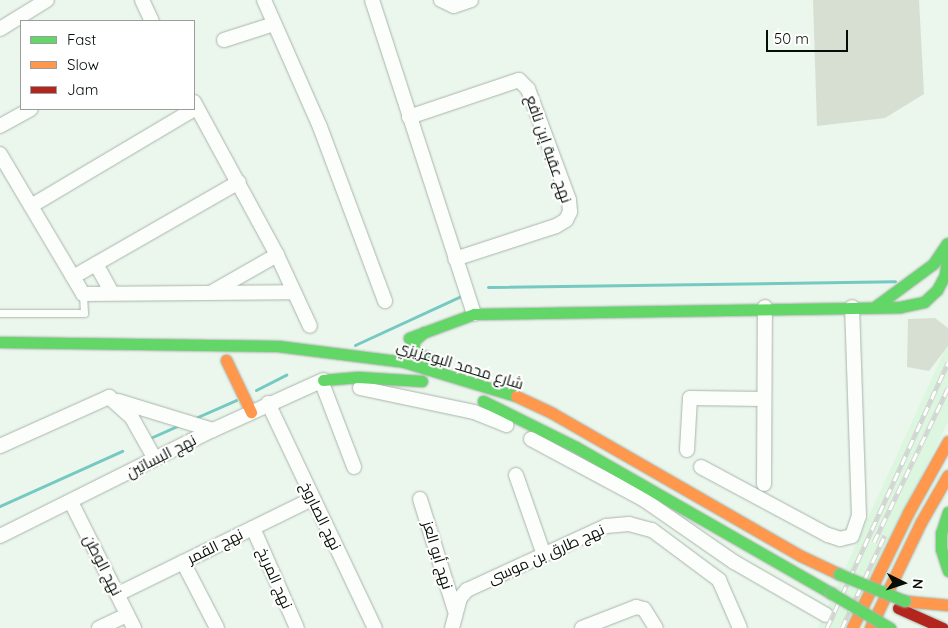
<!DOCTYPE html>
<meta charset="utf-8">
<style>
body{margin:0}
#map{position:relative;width:948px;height:628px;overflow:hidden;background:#ebf7ec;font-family:Quicksand,Cairo,sans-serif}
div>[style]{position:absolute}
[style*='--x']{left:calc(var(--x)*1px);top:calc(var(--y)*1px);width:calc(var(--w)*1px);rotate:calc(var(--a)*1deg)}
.built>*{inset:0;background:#dcf6df}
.stream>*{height:3px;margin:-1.5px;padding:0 1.5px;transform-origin:1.5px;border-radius:1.5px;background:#76c9c3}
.building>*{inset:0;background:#d7dfd3}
.roads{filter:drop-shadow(0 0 1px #aab4ab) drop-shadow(0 0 1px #aab4ab)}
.lane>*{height:7px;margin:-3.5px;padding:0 3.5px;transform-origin:3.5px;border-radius:3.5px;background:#fcfefc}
.street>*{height:14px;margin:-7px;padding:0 7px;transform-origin:7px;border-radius:7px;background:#fcfefc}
.fast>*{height:11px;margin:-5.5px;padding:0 5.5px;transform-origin:5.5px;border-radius:5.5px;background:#63d668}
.slow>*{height:11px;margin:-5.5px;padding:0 5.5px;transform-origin:5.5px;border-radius:5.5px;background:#ff974d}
.jam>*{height:11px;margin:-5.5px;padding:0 5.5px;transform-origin:5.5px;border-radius:5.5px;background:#b3261e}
.rail>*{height:5px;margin-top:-2.5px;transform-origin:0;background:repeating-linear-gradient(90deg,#fff 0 9px,#d2d6d2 0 18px);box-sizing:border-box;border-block:1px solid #d2d6d2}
.bridges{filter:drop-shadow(0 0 1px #aab4ab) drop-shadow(0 0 1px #aab4ab)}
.fast-bridge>*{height:11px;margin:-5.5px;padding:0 5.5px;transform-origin:5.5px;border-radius:5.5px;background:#63d668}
span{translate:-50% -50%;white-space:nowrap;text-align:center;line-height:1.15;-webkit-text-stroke:4px #fff;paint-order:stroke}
.street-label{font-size:15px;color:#050e06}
.legend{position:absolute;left:20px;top:20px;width:175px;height:90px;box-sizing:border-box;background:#fff;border:1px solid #9b9f9b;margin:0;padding:6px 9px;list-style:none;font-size:15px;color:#050e06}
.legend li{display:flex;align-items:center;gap:10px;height:25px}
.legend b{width:25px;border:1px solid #9b9f9b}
.north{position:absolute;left:878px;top:558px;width:50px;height:50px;-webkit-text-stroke:4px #fff;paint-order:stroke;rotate:94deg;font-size:14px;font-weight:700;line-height:20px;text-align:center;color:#050e06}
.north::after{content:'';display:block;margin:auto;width:18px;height:22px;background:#050e06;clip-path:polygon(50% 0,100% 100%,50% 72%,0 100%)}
.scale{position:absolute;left:766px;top:30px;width:82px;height:22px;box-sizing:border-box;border:2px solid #050e06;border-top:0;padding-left:6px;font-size:15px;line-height:18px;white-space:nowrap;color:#050e06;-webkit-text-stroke:4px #fff;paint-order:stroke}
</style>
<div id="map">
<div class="built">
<div style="clip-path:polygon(948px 343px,948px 422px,846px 628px,818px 628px)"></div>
</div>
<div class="stream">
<div style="--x:488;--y:287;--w:407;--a:-0.8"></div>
<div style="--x:355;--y:345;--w:119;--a:-24.8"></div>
<div style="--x:256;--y:390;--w:34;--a:-27"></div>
<div style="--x:193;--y:419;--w:47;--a:-23.8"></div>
<div style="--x:148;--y:439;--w:34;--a:-24"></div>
<div style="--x:0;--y:506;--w:134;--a:-24.3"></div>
</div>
<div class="building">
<div style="clip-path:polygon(813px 0,919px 0,924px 94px,885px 118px,817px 126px)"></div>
<div style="clip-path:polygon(935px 318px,948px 328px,948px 346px,929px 371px,907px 367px,908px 319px)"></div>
</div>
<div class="roads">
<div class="lane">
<div style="--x:0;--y:313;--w:84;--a:0"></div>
<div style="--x:84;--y:313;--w:19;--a:-93"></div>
</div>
<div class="street">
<div style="--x:142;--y:0;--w:23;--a:65"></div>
<div style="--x:264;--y:0;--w:139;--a:66.2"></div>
<div style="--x:320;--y:127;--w:186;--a:69.5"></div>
<div style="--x:372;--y:0;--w:330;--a:72"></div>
<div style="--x:441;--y:0;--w:14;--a:25"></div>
<div style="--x:454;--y:6;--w:18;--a:-19"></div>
<div style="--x:0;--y:29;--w:55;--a:-31.7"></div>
<div style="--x:224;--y:40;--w:52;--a:-17.7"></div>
<div style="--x:194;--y:102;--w:174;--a:61.5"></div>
<div style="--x:277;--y:255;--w:78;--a:65.1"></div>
<div style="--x:409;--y:117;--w:116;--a:-18.6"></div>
<div style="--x:519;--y:80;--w:13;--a:45"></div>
<div style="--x:528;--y:89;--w:118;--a:69.7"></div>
<div style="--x:569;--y:200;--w:12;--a:85"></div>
<div style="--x:570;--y:212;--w:9;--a:117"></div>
<div style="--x:566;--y:220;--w:12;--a:149"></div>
<div style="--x:556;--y:226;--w:106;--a:161.9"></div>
<div style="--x:0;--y:126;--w:35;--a:-29"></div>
<div style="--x:0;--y:154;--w:163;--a:59.3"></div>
<div style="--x:83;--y:294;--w:210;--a:-0.5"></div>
<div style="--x:31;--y:206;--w:192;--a:-30.7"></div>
<div style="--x:96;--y:264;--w:33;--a:61"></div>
<div style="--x:73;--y:277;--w:191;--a:-29.8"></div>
<div style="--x:212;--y:292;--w:75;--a:-29.6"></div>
<div style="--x:322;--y:383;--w:90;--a:69.1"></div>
<div style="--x:360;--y:388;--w:116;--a:11.9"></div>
<div style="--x:474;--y:412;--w:35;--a:22"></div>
<div style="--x:118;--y:401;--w:99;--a:17"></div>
<div style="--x:268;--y:403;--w:249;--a:64.6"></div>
<div style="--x:531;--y:439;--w:127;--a:28.2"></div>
<div style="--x:643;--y:499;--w:111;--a:34.7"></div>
<div style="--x:734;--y:562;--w:106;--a:29.9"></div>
<div style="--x:0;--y:446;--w:120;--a:-24.2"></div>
<div style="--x:109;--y:397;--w:31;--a:42"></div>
<div style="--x:132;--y:418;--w:47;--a:60.7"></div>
<div style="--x:687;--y:450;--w:52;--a:-86.7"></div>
<div style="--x:690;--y:398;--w:74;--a:0.8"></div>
<div style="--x:701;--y:467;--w:144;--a:28.2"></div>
<div style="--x:828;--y:535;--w:13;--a:18"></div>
<div style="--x:840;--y:539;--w:12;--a:-14"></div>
<div style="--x:852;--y:536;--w:21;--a:-71"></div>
<div style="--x:859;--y:516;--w:209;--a:-91.9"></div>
<div style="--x:516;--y:475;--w:85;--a:70.7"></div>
<div style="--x:764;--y:484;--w:177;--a:-89.7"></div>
<div style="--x:420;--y:499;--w:117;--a:72.6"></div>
<div style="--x:71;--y:502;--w:141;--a:63.4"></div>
<div style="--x:253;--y:528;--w:109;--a:66.3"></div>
<div style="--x:0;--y:536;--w:238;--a:-26.5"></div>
<div style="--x:213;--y:430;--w:121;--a:-24.4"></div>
<div style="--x:183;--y:562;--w:74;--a:62.7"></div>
<div style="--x:118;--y:594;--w:216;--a:-26.1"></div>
<div style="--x:99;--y:628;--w:31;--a:-25"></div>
<div style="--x:452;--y:628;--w:31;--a:-75"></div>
<div style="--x:460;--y:598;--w:11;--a:-49"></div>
<div style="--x:467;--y:590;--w:153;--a:-24.7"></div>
<div style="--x:606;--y:526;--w:23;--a:-5"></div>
<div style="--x:629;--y:524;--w:24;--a:15"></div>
<div style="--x:652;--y:530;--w:84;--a:36.7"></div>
<div style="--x:719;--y:580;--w:52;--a:66.4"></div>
<div style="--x:582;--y:628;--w:58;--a:-21.3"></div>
<div style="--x:636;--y:607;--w:8;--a:14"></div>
<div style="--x:644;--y:609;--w:22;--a:58"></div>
</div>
<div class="fast">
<div style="--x:876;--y:306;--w:71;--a:-36.4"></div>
<div style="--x:933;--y:264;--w:25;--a:-56"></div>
<div style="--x:474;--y:314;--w:426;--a:-0.9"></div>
<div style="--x:900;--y:307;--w:25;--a:-12"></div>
<div style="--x:924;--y:302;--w:18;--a:-43"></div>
<div style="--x:937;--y:290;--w:17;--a:-62"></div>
<div style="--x:945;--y:275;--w:24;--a:-83"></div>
<div style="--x:424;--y:332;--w:15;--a:138"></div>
<div style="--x:413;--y:342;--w:10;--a:79"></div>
<div style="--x:415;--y:352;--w:27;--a:24"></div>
<div style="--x:409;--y:338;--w:69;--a:-20.3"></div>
<div style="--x:0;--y:342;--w:278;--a:0.8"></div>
<div style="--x:278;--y:346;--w:127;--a:7.2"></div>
<div style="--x:404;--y:362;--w:117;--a:16.9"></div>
<div style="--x:323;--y:380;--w:35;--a:-5"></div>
<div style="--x:358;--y:377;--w:64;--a:3.6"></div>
<div style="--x:483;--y:401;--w:104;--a:26.3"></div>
<div style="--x:576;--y:447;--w:294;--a:29.8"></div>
<div style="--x:948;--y:512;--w:22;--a:108"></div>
<div style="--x:941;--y:533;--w:16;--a:90"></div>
<div style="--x:941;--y:549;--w:23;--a:72"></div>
</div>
<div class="slow">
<div style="--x:226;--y:360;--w:58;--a:64.3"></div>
<div style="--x:516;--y:396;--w:40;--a:25"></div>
<div style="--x:552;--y:413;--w:287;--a:29.9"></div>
<div style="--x:801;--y:556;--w:42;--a:25.3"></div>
<div style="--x:905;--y:601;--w:43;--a:5.3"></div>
<div style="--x:852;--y:628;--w:128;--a:-64"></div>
<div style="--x:908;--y:513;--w:82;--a:-60.9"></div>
<div style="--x:870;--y:628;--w:118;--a:-64.3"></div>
<div style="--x:921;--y:522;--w:54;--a:-60.1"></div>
</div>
<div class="jam">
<div style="--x:898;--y:608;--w:49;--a:24"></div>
</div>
</div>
<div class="rail">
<div style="--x:874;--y:542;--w:171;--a:-64.3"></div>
<div style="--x:827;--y:628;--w:292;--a:-65.5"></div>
<div style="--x:842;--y:628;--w:102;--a:-65.2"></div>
</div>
<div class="bridges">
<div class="fast-bridge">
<div style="--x:839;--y:574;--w:71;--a:22.2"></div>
<div style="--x:831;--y:593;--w:69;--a:30.7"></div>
</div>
</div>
<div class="street-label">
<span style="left:549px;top:149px;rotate:71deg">نهج عقبة إبن نافع</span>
<span style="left:460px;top:365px;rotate:17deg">شارع محمد البوعزيزي</span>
<span style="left:161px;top:456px;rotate:-27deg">نهج البساتين</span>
<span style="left:321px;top:516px;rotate:64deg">نهج الصاروخ</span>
<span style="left:215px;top:546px;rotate:-26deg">نهج القمر</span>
<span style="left:546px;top:554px;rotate:-24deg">نهج طارق بن موسى</span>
<span style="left:438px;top:555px;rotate:73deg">نهج أبو العز</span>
<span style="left:103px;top:565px;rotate:63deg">نهج الوطن</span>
<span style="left:275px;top:578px;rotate:66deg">نهج المريخ</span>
</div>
<ul class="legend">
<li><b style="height:6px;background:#63d668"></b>Fast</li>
<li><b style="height:6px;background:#ff974d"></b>Slow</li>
<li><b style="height:6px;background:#b3261e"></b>Jam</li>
</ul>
<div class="north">N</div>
<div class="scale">50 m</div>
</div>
